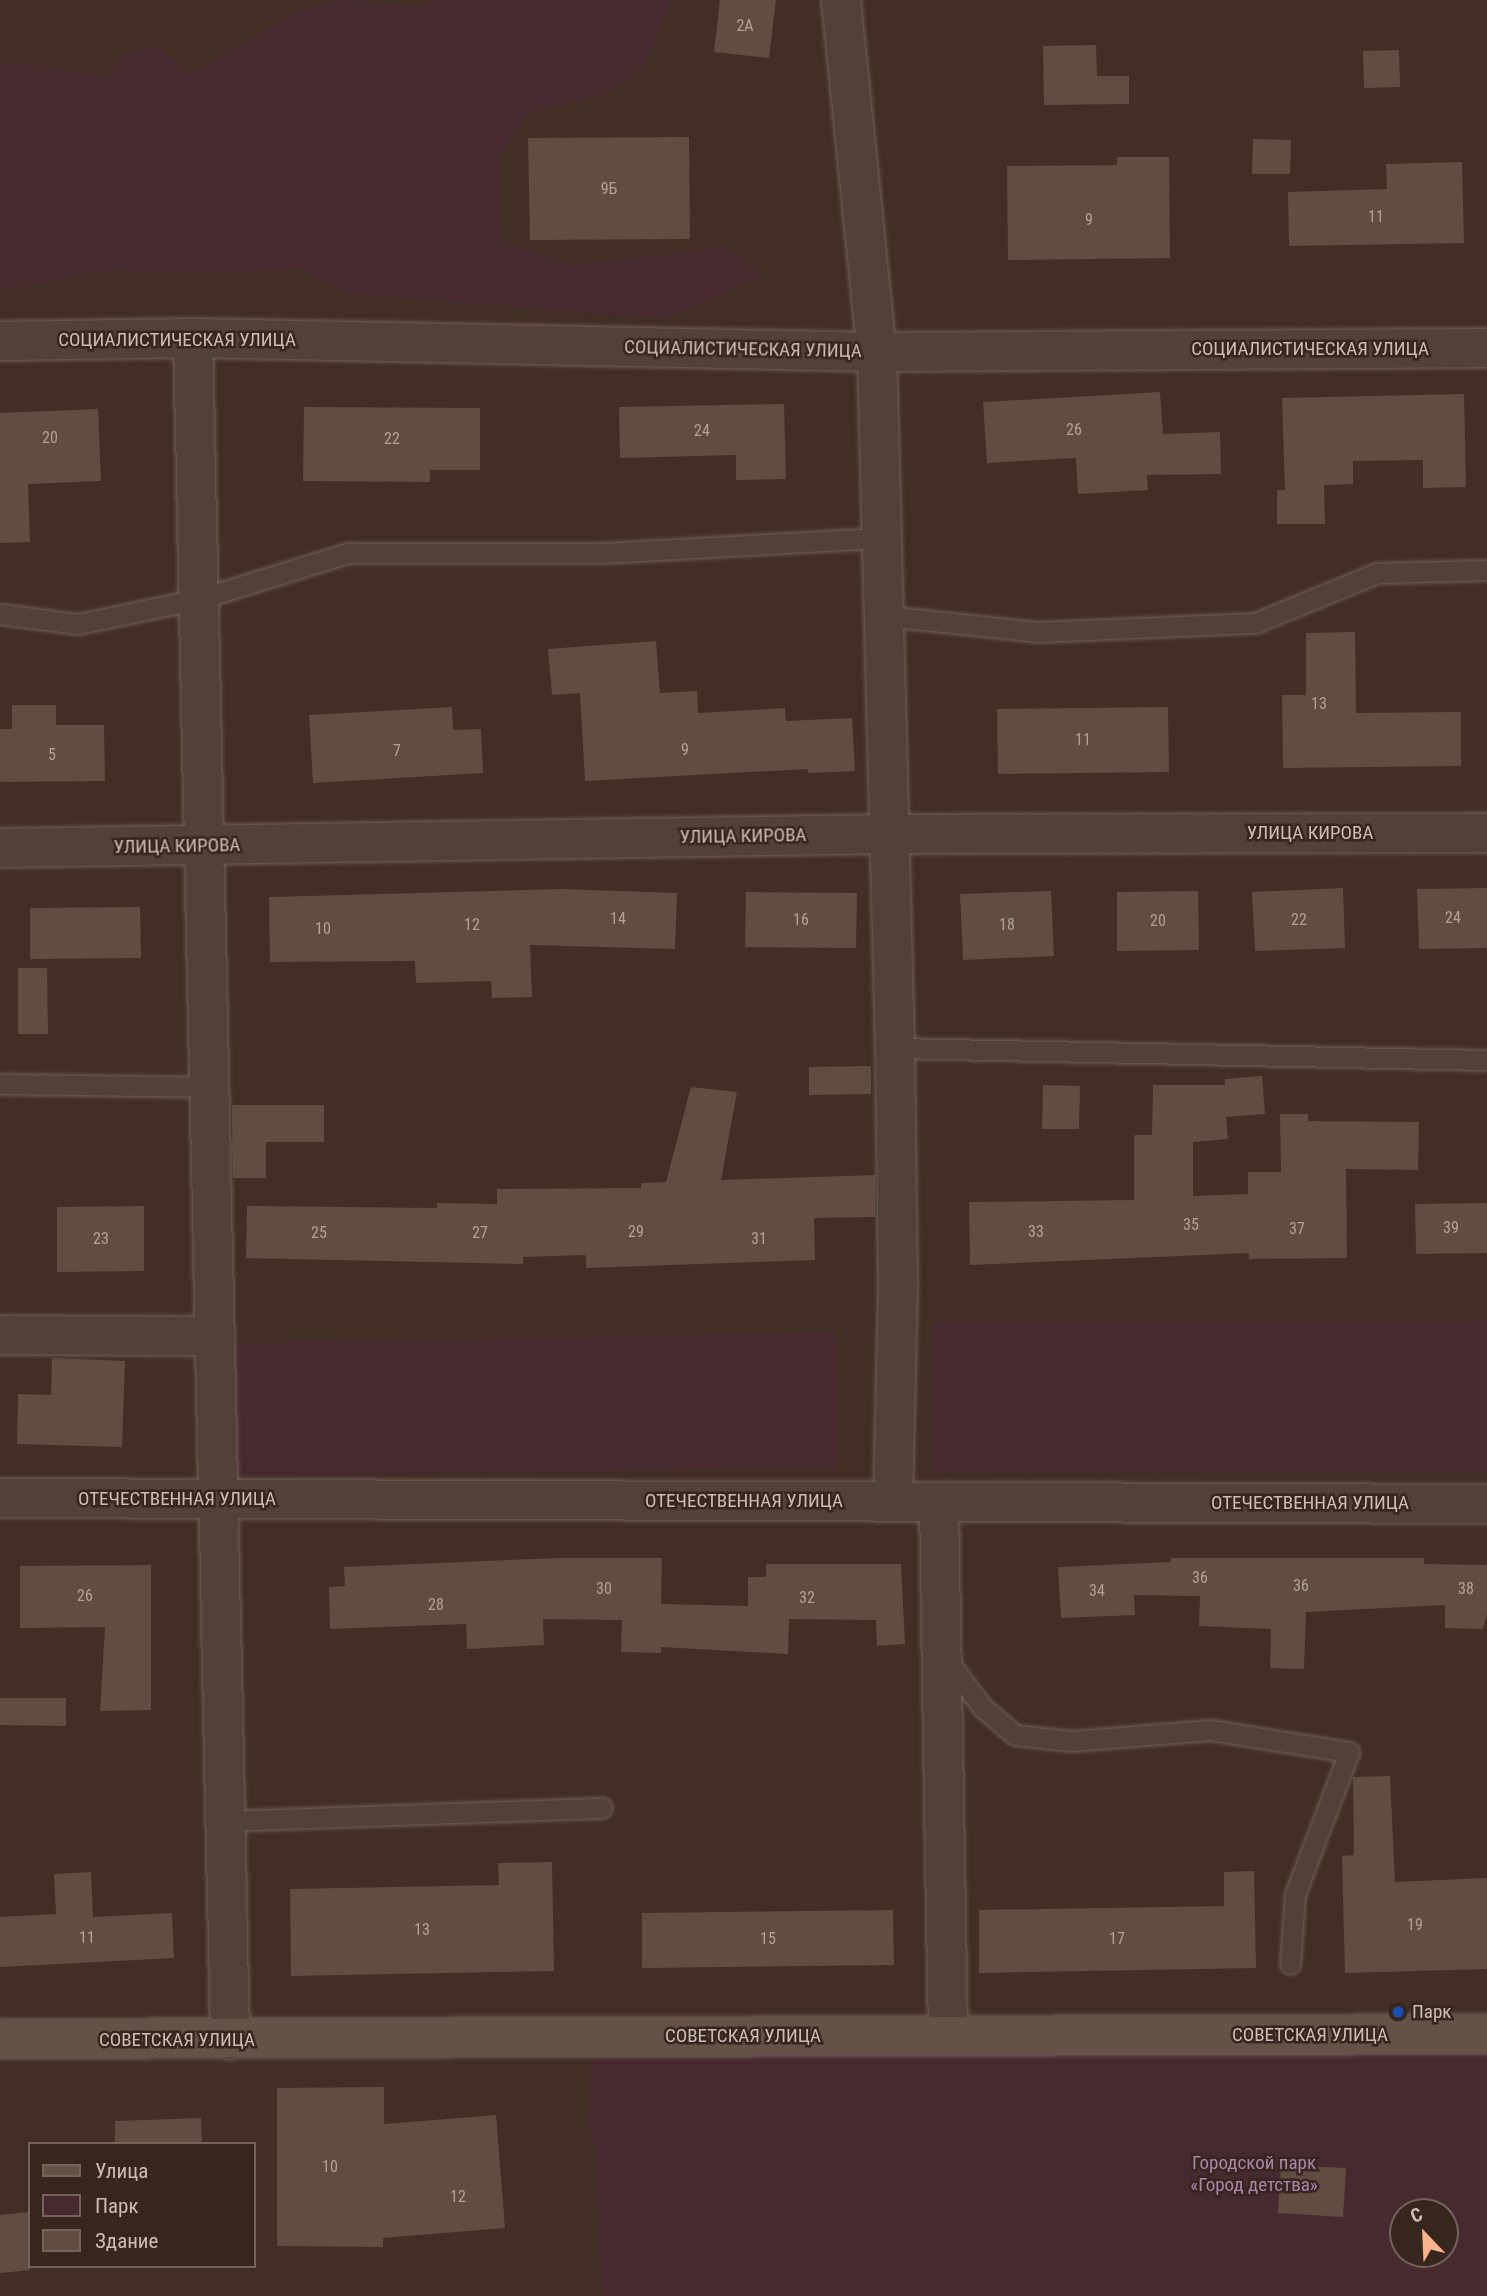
<!DOCTYPE html>
<meta charset="utf-8">
<style>
body{margin:0}
#map{position:relative;width:1487px;height:2296px;overflow:hidden;background:#422e25;font-family:"Roboto Condensed",sans-serif}
div>[style]{position:absolute}
[style*='--x']{left:calc(var(--x)*1px);top:calc(var(--y)*1px);width:calc(var(--w)*1px);rotate:calc(var(--a)*1deg)}
.green>*{inset:0;background:#472a30}
.building>*{inset:0;background:#614c41}
.roads{filter:drop-shadow(0 0 2px #6f5f57) drop-shadow(0 0 2px #6f5f57)}
.lane>*{height:19px;margin:-9.5px;padding:0 9.5px;transform-origin:9.5px;border-radius:9.5px;background:#524139}
.street>*{height:38px;margin:-19px;padding:0 19px;transform-origin:19px;border-radius:19px;background:#524139}
.secondary>*{height:38px;margin:-19px;padding:0 19px;transform-origin:19px;border-radius:19px;background:#655247}
.dots>*{width:19px;height:19px;translate:-50% -50%;box-sizing:border-box;border:4px solid #37261e;border-radius:50%}
span{translate:-50% -50%;white-space:nowrap;text-align:center;line-height:1.15;-webkit-text-stroke:5px #37261e;paint-order:stroke}
.number-label{font-size:16px;color:#b1a299}
.number-label span{-webkit-text-stroke-width:0}
.street-label{font-size:19px;color:#ccbeb6}
.poi-label{font-size:19px;color:#ccbeb6}
.left{translate:0 -50%;text-align:left}
.park-label{font-size:19px;color:#ab83ac}
.legend{position:absolute;left:28px;top:2142px;width:228px;height:126px;box-sizing:border-box;background:#37261e;border:2px solid #73635b;margin:0;padding:9px 12px;list-style:none;font-size:21px;color:#ccbeb6}
.legend li{display:flex;align-items:center;gap:14px;height:35px}
.legend b{width:35px;border:2px solid #73635b}
.north{position:absolute;left:1389px;top:2198px;width:70px;height:70px;box-sizing:border-box;background:#37261e;border:2px solid #73635b;border-radius:50%;rotate:337deg;font-size:19px;font-weight:700;line-height:28px;text-align:center;color:#ccbeb6}
.north::after{content:'';display:block;margin:auto;width:24px;height:32px;background:#fbb38c;clip-path:polygon(50% 0,100% 100%,50% 72%,0 100%)}
</style>
<div id="map">
<div class="green">
<div style="clip-path:polygon(339px 0,419px 8px,432px 0,671px 0,644px 67px,604px 94px,525px 114px,499px 155px,498px 240px,572px 265px,726px 247px,762px 275px,666px 319px,348px 293px,301px 269px,196px 274px,110px 270px,0 290px,0 61px,108px 76px,125px 52px,156px 46px,189px 75px,294px 14px)"></div>
<div style="clip-path:polygon(1487px 1321px,1487px 1471px,933px 1473px,932px 1322px)"></div>
<div style="clip-path:polygon(835px 1333px,837px 1467px,232px 1477px,230px 1343px)"></div>
<div style="clip-path:polygon(evenodd,1487px 2050px,1487px 2296px,603px 2296px,596px 2152px,589px 2127px,592px 2056px,1487px 2050px,1403px 2212px,1445px 2212px,1445px 2254px,1403px 2254px,1403px 2212px)"></div>
</div>
<div class="building">
<div style="clip-path:polygon(720px 0,776px 0,769px 58px,714px 52px)"></div>
<div style="clip-path:polygon(1096px 45px,1097px 76px,1129px 76px,1129px 104px,1044px 105px,1043px 46px)"></div>
<div style="clip-path:polygon(1399px 50px,1400px 87px,1364px 88px,1363px 51px)"></div>
<div style="clip-path:polygon(689px 137px,690px 239px,530px 240px,528px 138px)"></div>
<div style="clip-path:polygon(1253px 139px,1291px 140px,1290px 174px,1252px 174px)"></div>
<div style="clip-path:polygon(1117px 157px,1169px 157px,1170px 258px,1008px 260px,1007px 166px,1117px 165px)"></div>
<div style="clip-path:polygon(1462px 162px,1464px 243px,1289px 246px,1288px 192px,1387px 189px,1386px 164px)"></div>
<div style="clip-path:polygon(1160px 392px,1163px 434px,1220px 432px,1221px 474px,1147px 475px,1148px 490px,1078px 494px,1076px 458px,987px 463px,983px 402px)"></div>
<div style="clip-path:polygon(1464px 394px,1466px 487px,1423px 488px,1423px 460px,1353px 461px,1353px 484px,1324px 485px,1325px 524px,1277px 524px,1277px 490px,1285px 490px,1282px 398px)"></div>
<div style="clip-path:polygon(784px 404px,786px 479px,736px 480px,736px 455px,620px 458px,619px 407px)"></div>
<div style="clip-path:polygon(304px 407px,480px 408px,480px 470px,430px 470px,430px 482px,303px 481px)"></div>
<div style="clip-path:polygon(98px 409px,101px 481px,28px 484px,30px 542px,0 543px,0 413px)"></div>
<div style="clip-path:polygon(1355px 632px,1356px 713px,1461px 712px,1461px 766px,1283px 768px,1282px 695px,1306px 695px,1306px 633px)"></div>
<div style="clip-path:polygon(656px 641px,660px 693px,697px 691px,698px 713px,785px 708px,786px 721px,852px 718px,855px 771px,808px 773px,808px 769px,585px 781px,580px 693px,552px 695px,548px 649px)"></div>
<div style="clip-path:polygon(12px 705px,56px 705px,56px 725px,104px 725px,105px 781px,0 782px,0 729px,12px 729px)"></div>
<div style="clip-path:polygon(452px 707px,453px 730px,481px 729px,483px 773px,313px 783px,309px 715px)"></div>
<div style="clip-path:polygon(1168px 707px,1169px 772px,998px 774px,997px 709px)"></div>
<div style="clip-path:polygon(1343px 888px,1345px 948px,1255px 951px,1252px 892px)"></div>
<div style="clip-path:polygon(1487px 888px,1487px 948px,1419px 949px,1417px 889px)"></div>
<div style="clip-path:polygon(561px 889px,677px 893px,675px 949px,530px 945px,532px 997px,492px 998px,491px 981px,416px 983px,415px 961px,270px 962px,269px 897px)"></div>
<div style="clip-path:polygon(1051px 891px,1054px 956px,963px 960px,960px 894px)"></div>
<div style="clip-path:polygon(1198px 891px,1199px 950px,1117px 951px,1117px 892px)"></div>
<div style="clip-path:polygon(746px 892px,857px 893px,856px 948px,745px 947px)"></div>
<div style="clip-path:polygon(140px 907px,141px 958px,30px 959px,30px 908px)"></div>
<div style="clip-path:polygon(18px 968px,47px 968px,48px 1034px,18px 1034px)"></div>
<div style="clip-path:polygon(871px 1066px,871px 1094px,809px 1095px,809px 1067px)"></div>
<div style="clip-path:polygon(1262px 1076px,1265px 1114px,1226px 1117px,1228px 1139px,1193px 1142px,1193px 1196px,1248px 1194px,1248px 1172px,1281px 1172px,1280px 1114px,1308px 1114px,1308px 1121px,1419px 1122px,1418px 1170px,1346px 1169px,1347px 1258px,1249px 1259px,1249px 1253px,970px 1265px,969px 1202px,1134px 1200px,1134px 1135px,1152px 1135px,1153px 1085px,1225px 1085px,1225px 1079px)"></div>
<div style="clip-path:polygon(1043px 1085px,1080px 1086px,1079px 1129px,1042px 1129px)"></div>
<div style="clip-path:polygon(691px 1087px,737px 1092px,721px 1180px,875px 1175px,875px 1217px,814px 1218px,815px 1260px,586px 1268px,586px 1255px,523px 1257px,523px 1264px,246px 1258px,247px 1206px,437px 1208px,437px 1203px,497px 1204px,497px 1189px,641px 1188px,641px 1183px,666px 1182px)"></div>
<div style="clip-path:polygon(232px 1105px,324px 1105px,324px 1142px,266px 1142px,266px 1178px,233px 1178px)"></div>
<div style="clip-path:polygon(1487px 1203px,1487px 1253px,1416px 1254px,1415px 1204px)"></div>
<div style="clip-path:polygon(144px 1206px,144px 1271px,57px 1272px,57px 1207px)"></div>
<div style="clip-path:polygon(52px 1358px,125px 1361px,122px 1447px,17px 1444px,18px 1394px,51px 1395px)"></div>
<div style="clip-path:polygon(558px 1558px,662px 1558px,661px 1604px,748px 1606px,748px 1577px,766px 1577px,766px 1564px,901px 1564px,905px 1644px,877px 1646px,876px 1620px,789px 1619px,788px 1654px,661px 1647px,661px 1653px,621px 1652px,622px 1620px,543px 1619px,544px 1645px,467px 1649px,466px 1624px,330px 1629px,329px 1587px,345px 1586px,344px 1567px)"></div>
<div style="clip-path:polygon(1171px 1558px,1424px 1558px,1424px 1564px,1487px 1565px,1487px 1614px,1483px 1629px,1445px 1628px,1445px 1605px,1306px 1612px,1304px 1669px,1270px 1668px,1271px 1629px,1199px 1626px,1200px 1596px,1134px 1595px,1135px 1615px,1061px 1618px,1058px 1567px,1171px 1562px)"></div>
<div style="clip-path:polygon(151px 1565px,151px 1710px,100px 1711px,105px 1627px,20px 1628px,20px 1566px)"></div>
<div style="clip-path:polygon(0 1698px,66px 1698px,66px 1726px,0 1725px)"></div>
<div style="clip-path:polygon(1390px 1776px,1395px 1882px,1487px 1878px,1487px 1969px,1345px 1973px,1342px 1856px,1354px 1855px,1353px 1777px)"></div>
<div style="clip-path:polygon(552px 1862px,554px 1971px,291px 1976px,290px 1889px,499px 1885px,498px 1863px)"></div>
<div style="clip-path:polygon(1254px 1871px,1256px 1968px,979px 1973px,979px 1910px,1224px 1906px,1224px 1872px)"></div>
<div style="clip-path:polygon(91px 1872px,93px 1917px,172px 1913px,174px 1958px,0 1967px,0 1917px,56px 1914px,54px 1874px)"></div>
<div style="clip-path:polygon(893px 1910px,894px 1965px,642px 1968px,642px 1913px)"></div>
<div style="clip-path:polygon(384px 2087px,384px 2124px,496px 2115px,505px 2228px,383px 2238px,383px 2247px,277px 2246px,277px 2088px)"></div>
<div style="clip-path:polygon(201px 2118px,202px 2144px,115px 2144px,115px 2121px)"></div>
<div style="clip-path:polygon(1281px 2165px,1346px 2168px,1343px 2217px,1278px 2213px)"></div>
<div style="clip-path:polygon(30px 2212px,30px 2270px,0 2273px,0 2215px)"></div>
</div>
<div class="roads">
<div class="lane">
<div style="--x:0;--y:614;--w:79;--a:7.3"></div>
<div style="--x:78;--y:624;--w:124;--a:-11.7"></div>
<div style="--x:199;--y:599;--w:156;--a:-17.2"></div>
<div style="--x:348;--y:553;--w:254;--a:0"></div>
<div style="--x:602;--y:553;--w:279;--a:-3.1"></div>
<div style="--x:886;--y:616;--w:152;--a:6"></div>
<div style="--x:1037;--y:632;--w:218;--a:-2.4"></div>
<div style="--x:1255;--y:623;--w:132;--a:-22.3"></div>
<div style="--x:1377;--y:573;--w:110;--a:-1.6"></div>
<div style="--x:895;--y:1048;--w:592;--a:1.16"></div>
<div style="--x:0;--y:1084;--w:209;--a:0.8"></div>
<div style="--x:946;--y:1658;--w:61;--a:53.7"></div>
<div style="--x:982;--y:1707;--w:43;--a:40.3"></div>
<div style="--x:1015;--y:1735;--w:57;--a:6"></div>
<div style="--x:1072;--y:1741;--w:139;--a:-4.5"></div>
<div style="--x:1211;--y:1730;--w:140;--a:9.1"></div>
<div style="--x:1349;--y:1752;--w:152;--a:110.8"></div>
<div style="--x:1295;--y:1894;--w:70;--a:94.1"></div>
<div style="--x:225;--y:1821;--w:377;--a:-2"></div>
</div>
<div class="street">
<div style="--x:841;--y:0;--w:354;--a:84.2"></div>
<div style="--x:877;--y:352;--w:696;--a:88.52"></div>
<div style="--x:895;--y:1048;--w:236;--a:89.3"></div>
<div style="--x:898;--y:1284;--w:218;--a:91.3"></div>
<div style="--x:193;--y:338;--w:1702;--a:88.75"></div>
<div style="--x:0;--y:341;--w:193;--a:-0.9"></div>
<div style="--x:193;--y:338;--w:684;--a:1.17"></div>
<div style="--x:877;--y:352;--w:610;--a:-0.38"></div>
<div style="--x:0;--y:848;--w:890;--a:-0.9"></div>
<div style="--x:890;--y:834;--w:597;--a:-0.1"></div>
<div style="--x:0;--y:1335;--w:215;--a:0.3"></div>
<div style="--x:0;--y:1498;--w:1487;--a:0.23"></div>
<div style="--x:939;--y:1503;--w:532;--a:89.03"></div>
</div>
<div class="secondary">
<div style="--x:0;--y:2039;--w:1487;--a:-0.19"></div>
</div>
</div>
<div class="dots">
<div style="left:1398px;top:2012px;background:#1a4fb4"></div>
</div>
<div class="number-label">
<span style="left:745px;top:26px">2А</span>
<span style="left:609px;top:189px">9Б</span>
<span style="left:1376px;top:217px">11</span>
<span style="left:1089px;top:220px">9</span>
<span style="left:1074px;top:430px">26</span>
<span style="left:702px;top:431px">24</span>
<span style="left:50px;top:438px">20</span>
<span style="left:392px;top:439px">22</span>
<span style="left:1319px;top:704px">13</span>
<span style="left:1083px;top:740px">11</span>
<span style="left:685px;top:750px">9</span>
<span style="left:397px;top:751px">7</span>
<span style="left:52px;top:755px">5</span>
<span style="left:1453px;top:918px">24</span>
<span style="left:618px;top:919px">14</span>
<span style="left:801px;top:920px">16</span>
<span style="left:1299px;top:920px">22</span>
<span style="left:1158px;top:921px">20</span>
<span style="left:472px;top:925px">12</span>
<span style="left:1007px;top:925px">18</span>
<span style="left:323px;top:929px">10</span>
<span style="left:1191px;top:1225px">35</span>
<span style="left:1451px;top:1228px">39</span>
<span style="left:1297px;top:1229px">37</span>
<span style="left:636px;top:1232px">29</span>
<span style="left:1036px;top:1232px">33</span>
<span style="left:319px;top:1233px">25</span>
<span style="left:480px;top:1233px">27</span>
<span style="left:101px;top:1239px">23</span>
<span style="left:759px;top:1239px">31</span>
<span style="left:1200px;top:1578px">36</span>
<span style="left:1301px;top:1586px">36</span>
<span style="left:604px;top:1589px">30</span>
<span style="left:1466px;top:1589px">38</span>
<span style="left:1097px;top:1591px">34</span>
<span style="left:85px;top:1596px">26</span>
<span style="left:807px;top:1598px">32</span>
<span style="left:436px;top:1605px">28</span>
<span style="left:1415px;top:1925px">19</span>
<span style="left:422px;top:1930px">13</span>
<span style="left:87px;top:1938px">11</span>
<span style="left:768px;top:1939px">15</span>
<span style="left:1117px;top:1939px">17</span>
<span style="left:330px;top:2167px">10</span>
<span style="left:458px;top:2197px">12</span>
</div>
<div class="street-label">
<span style="left:177px;top:340px">СОЦИАЛИСТИЧЕСКАЯ УЛИЦА</span>
<span style="left:743px;top:349px;rotate:1deg">СОЦИАЛИСТИЧЕСКАЯ УЛИЦА</span>
<span style="left:1310px;top:349px">СОЦИАЛИСТИЧЕСКАЯ УЛИЦА</span>
<span style="left:1310px;top:833px">УЛИЦА КИРОВА</span>
<span style="left:743px;top:836px;rotate:-1deg">УЛИЦА КИРОВА</span>
<span style="left:177px;top:846px;rotate:-1deg">УЛИЦА КИРОВА</span>
<span style="left:177px;top:1499px">ОТЕЧЕСТВЕННАЯ УЛИЦА</span>
<span style="left:744px;top:1501px">ОТЕЧЕСТВЕННАЯ УЛИЦА</span>
<span style="left:1310px;top:1503px">ОТЕЧЕСТВЕННАЯ УЛИЦА</span>
<span style="left:1310px;top:2035px">СОВЕТСКАЯ УЛИЦА</span>
<span style="left:743px;top:2036px">СОВЕТСКАЯ УЛИЦА</span>
<span style="left:177px;top:2040px">СОВЕТСКАЯ УЛИЦА</span>
</div>
<div class="poi-label">
<span class="left" style="left:1412px;top:2012px">Парк</span>
</div>
<div class="park-label">
<span style="left:1254px;top:2174px">Городской парк<br>«Город детства»</span>
</div>
<ul class="legend">
<li><b style="height:9px;background:#655247"></b>Улица</li>
<li><b style="height:19px;background:#472a30"></b>Парк</li>
<li><b style="height:19px;background:#614c41"></b>Здание</li>
</ul>
<div class="north">С</div>
</div>
